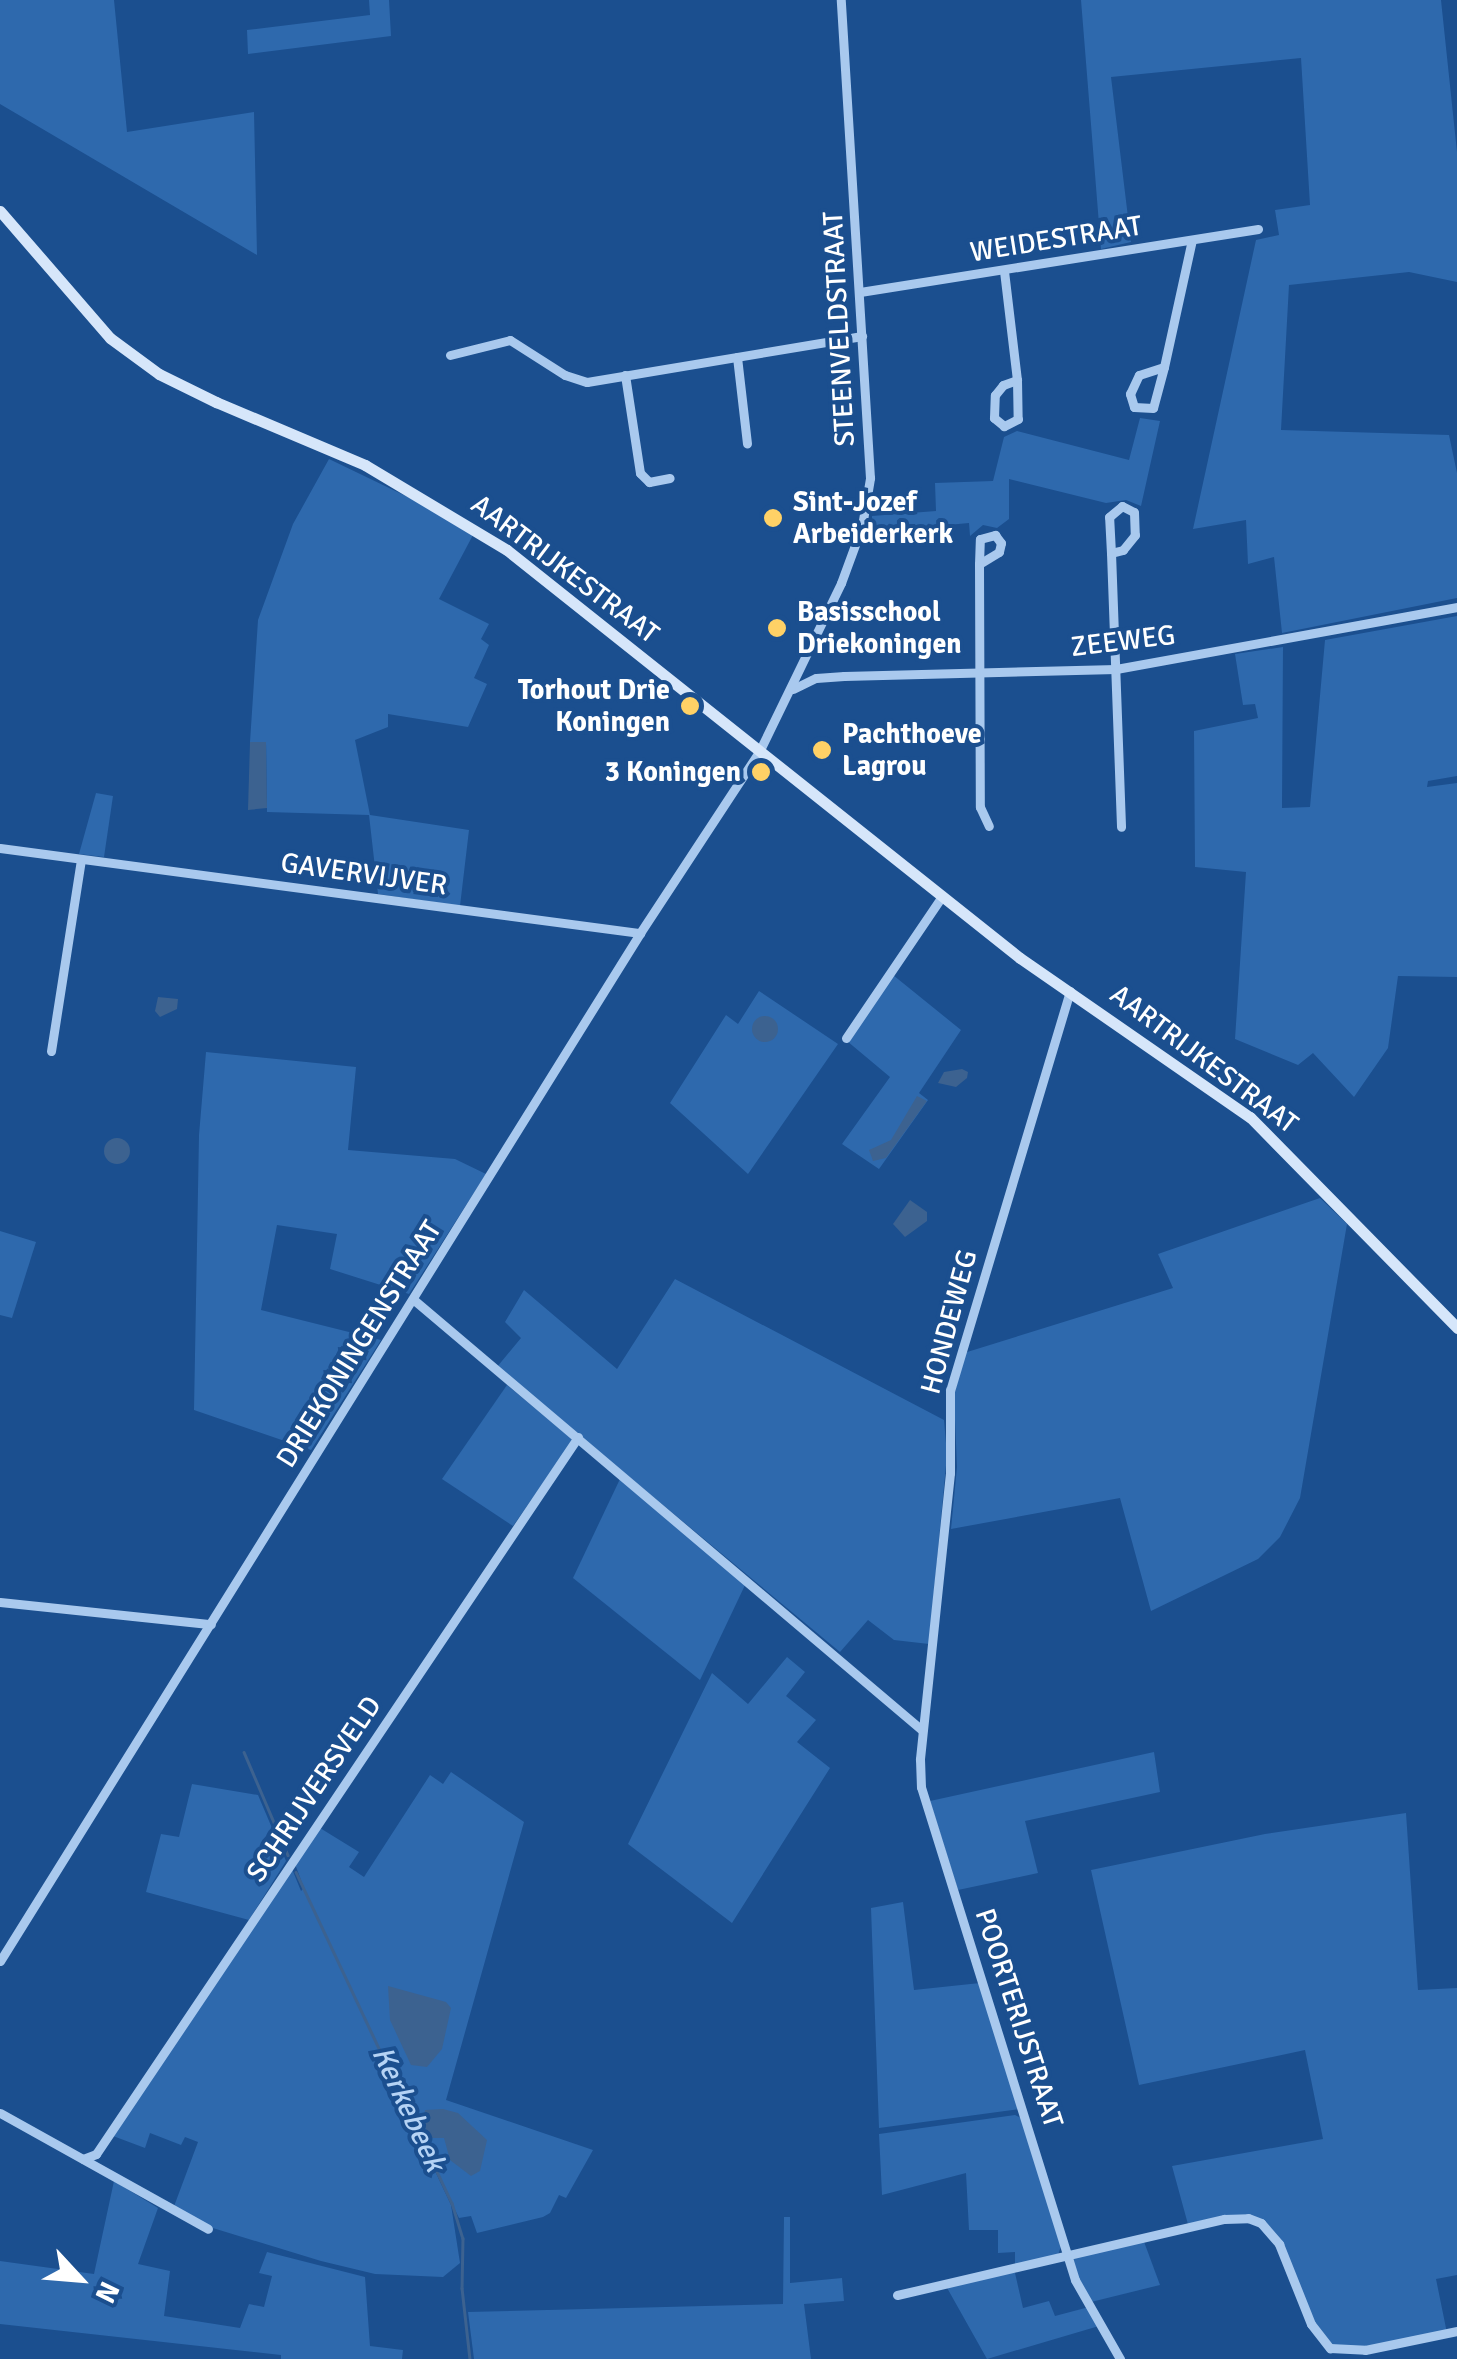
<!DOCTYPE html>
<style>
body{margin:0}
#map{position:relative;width:1457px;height:2359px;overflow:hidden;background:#1b4f8f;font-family:Signika,sans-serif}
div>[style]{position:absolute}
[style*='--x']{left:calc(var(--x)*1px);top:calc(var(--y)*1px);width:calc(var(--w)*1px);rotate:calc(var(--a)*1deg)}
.green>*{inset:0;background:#2e69ad}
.water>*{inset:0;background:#3c6290}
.round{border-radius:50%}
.stream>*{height:2.5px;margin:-1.25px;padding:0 1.25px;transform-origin:1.25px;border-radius:1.25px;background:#3c6290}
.street>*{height:9px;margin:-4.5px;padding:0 4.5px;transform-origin:4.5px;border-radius:4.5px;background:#a9c9ee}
.secondary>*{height:11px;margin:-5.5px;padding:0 5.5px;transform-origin:5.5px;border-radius:5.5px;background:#d6e6fa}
.dots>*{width:28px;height:28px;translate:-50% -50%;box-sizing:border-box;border:5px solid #1b4f8f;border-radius:50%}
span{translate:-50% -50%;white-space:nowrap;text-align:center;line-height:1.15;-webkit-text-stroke:8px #1b4f8f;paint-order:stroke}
.street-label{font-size:28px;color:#fff}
.poi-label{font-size:28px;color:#fff;font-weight:700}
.left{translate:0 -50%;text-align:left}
.right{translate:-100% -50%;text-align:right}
.water-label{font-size:30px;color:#b5d3f5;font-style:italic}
.north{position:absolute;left:30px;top:2229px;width:100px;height:100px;-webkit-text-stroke:8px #1b4f8f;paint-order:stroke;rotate:116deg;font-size:28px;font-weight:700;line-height:40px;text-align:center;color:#fff}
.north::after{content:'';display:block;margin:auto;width:35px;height:45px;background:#fff;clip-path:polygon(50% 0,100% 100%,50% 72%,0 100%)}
</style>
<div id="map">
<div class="green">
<div style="clip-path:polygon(0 0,114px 0,127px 132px,254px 112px,257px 255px,0 104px)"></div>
<div style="clip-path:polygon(369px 0,389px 0,391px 36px,248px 54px,247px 30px,370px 15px)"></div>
<div style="clip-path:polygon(1081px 0,1441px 0,1457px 152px,1457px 282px,1409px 272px,1289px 285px,1281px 430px,1449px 435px,1457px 473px,1457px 598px,1282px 633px,1274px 557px,1248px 564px,1246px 520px,1193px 529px,1256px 240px,1279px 235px,1275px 210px,1310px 205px,1301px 58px,1111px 77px,1131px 242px,1101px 249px)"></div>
<div style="clip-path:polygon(1140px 418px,1160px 421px,1141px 506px,1126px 500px,1106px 503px,1009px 479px,1009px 519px,997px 528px,983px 525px,970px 536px,969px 523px,872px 532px,872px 516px,936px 511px,935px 483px,993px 481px,1004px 437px,1017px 431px,1129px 460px)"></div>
<div style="clip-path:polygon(329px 459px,441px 513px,473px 535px,439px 599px,489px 624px,481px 639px,489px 645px,474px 678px,487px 684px,468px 727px,388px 714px,388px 727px,355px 740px,370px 815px,469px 830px,460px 906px,378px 894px,369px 815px,267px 812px,266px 743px,250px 742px,258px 620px,293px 524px)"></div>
<div style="clip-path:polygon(1457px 616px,1457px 776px,1428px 781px,1427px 787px,1457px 783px,1457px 977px,1398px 976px,1388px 1048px,1354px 1097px,1313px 1053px,1298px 1065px,1235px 1039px,1246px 872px,1195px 867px,1194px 731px,1258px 718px,1255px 704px,1243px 705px,1235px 654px,1283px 647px,1282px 808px,1310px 807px,1325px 640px)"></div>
<div style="clip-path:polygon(96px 793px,113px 796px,104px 857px,79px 854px)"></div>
<div style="clip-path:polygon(893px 975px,961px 1030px,919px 1093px,928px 1100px,879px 1169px,842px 1144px,890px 1077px,847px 1041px)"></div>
<div style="clip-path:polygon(759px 991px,838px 1044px,748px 1174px,670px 1103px,726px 1015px,738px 1024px)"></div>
<div style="clip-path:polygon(206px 1052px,356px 1067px,348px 1150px,455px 1159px,486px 1174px,409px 1294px,330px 1269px,337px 1234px,277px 1225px,261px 1310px,381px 1340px,311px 1450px,194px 1410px,199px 1135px)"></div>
<div style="clip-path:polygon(1320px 1198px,1347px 1224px,1300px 1498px,1280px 1537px,1258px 1559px,1151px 1611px,1120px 1498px,951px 1529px,957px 1467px,954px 1396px,964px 1353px,1173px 1288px,1158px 1254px)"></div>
<div style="clip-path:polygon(0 1231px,36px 1242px,12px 1318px,0 1315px)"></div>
<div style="clip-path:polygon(675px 1279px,944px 1420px,947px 1455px,929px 1644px,894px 1640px,868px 1620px,840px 1652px,497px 1367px,521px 1338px,505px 1322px,524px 1290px,617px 1369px)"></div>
<div style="clip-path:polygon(507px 1385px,573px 1440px,513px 1526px,442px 1479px)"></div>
<div style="clip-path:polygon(620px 1479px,746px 1583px,700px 1680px,573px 1578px)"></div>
<div style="clip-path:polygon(787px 1657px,805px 1672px,786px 1696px,816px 1720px,797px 1742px,830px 1768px,732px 1923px,628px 1844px,712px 1673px,748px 1704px)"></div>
<div style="clip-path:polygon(1154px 1752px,1160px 1792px,1025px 1821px,1038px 1873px,958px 1890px,930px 1801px)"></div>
<div style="clip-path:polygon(451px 1772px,524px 1822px,446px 2100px,593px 2150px,566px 2198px,559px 2195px,550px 2213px,543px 2217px,477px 2233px,471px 2216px,459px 2218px,395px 2086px,451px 2205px,460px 2263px,443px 2277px,375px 2274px,321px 2261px,203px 2225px,173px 2209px,198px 2142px,185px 2137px,181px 2145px,150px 2133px,145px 2148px,113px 2136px,292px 1869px,301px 1891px,304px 1888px,295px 1864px,320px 1828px,359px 1852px,349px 1867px,364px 1877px,430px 1775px,443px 1784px)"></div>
<div style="clip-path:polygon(192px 1784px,258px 1795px,286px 1861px,249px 1920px,146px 1892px,161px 1834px,179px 1837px)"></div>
<div style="clip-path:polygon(1406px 1813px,1418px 1990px,1457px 1988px,1457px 2275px,1436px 2279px,1447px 2333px,1353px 2352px,1322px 2341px,1271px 2233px,1248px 2218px,1189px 2228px,1172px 2166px,1323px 2139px,1305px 2050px,1139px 2085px,1091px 1870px,1265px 1834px)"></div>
<div style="clip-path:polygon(903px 1902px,914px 1990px,980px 1983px,1020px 2109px,879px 2128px,871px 1908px)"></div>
<div style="clip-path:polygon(1015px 2115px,1021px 2118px,1061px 2246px,1058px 2255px,1015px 2265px,1015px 2252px,998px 2253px,998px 2230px,969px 2230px,966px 2173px,882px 2195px,879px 2134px)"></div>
<div style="clip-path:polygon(114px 2181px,158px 2208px,138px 2264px,170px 2271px,164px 2316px,240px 2328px,249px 2304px,264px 2307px,272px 2276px,259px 2273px,267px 2252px,365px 2277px,370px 2346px,403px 2350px,402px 2359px,281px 2359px,281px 2355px,0 2324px,0 2261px,94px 2274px)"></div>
<div style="clip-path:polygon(784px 2217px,790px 2217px,790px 2283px,842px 2278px,844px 2301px,804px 2304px,811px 2359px,474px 2359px,468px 2312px,783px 2304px)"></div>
<div style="clip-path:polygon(1143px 2239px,1160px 2285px,1087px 2303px,1067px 2257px)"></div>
<div style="clip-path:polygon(1011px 2271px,1015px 2273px,1023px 2308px,1049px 2301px,1055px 2316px,1089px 2307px,1099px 2326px,987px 2359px,946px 2286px)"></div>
</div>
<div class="water">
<div style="clip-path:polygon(250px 742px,266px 742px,267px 808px,248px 810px)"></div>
<div style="clip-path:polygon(158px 997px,178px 999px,177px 1009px,160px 1017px,155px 1011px)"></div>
<div class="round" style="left:752px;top:1016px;width:26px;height:26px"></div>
<div style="clip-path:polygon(962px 1069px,968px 1072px,967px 1078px,956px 1087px,938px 1083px,944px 1072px)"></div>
<div style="clip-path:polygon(917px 1096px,927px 1101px,886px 1158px,873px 1161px,869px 1150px,891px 1140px)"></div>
<div class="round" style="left:104px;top:1138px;width:26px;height:26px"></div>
<div style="clip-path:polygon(910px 1200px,927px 1212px,927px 1221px,905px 1237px,893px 1224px)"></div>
<div style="clip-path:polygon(388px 1986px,446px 2002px,451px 2008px,442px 2049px,427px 2067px,411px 2065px,390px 2020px)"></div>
<div style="clip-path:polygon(443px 2109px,458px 2113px,487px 2140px,480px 2171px,471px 2176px,450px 2160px,444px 2138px,429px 2138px,423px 2122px,425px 2110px)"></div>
</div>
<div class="stream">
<div style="--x:244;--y:1752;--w:112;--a:66.9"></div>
<div style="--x:296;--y:1872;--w:366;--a:64.8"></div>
<div style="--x:452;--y:2203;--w:37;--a:73"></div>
<div style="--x:463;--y:2238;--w:50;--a:91.1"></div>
<div style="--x:462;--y:2288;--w:71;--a:83.6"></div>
</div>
<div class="street">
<div style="--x:1004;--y:271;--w:110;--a:83.2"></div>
<div style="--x:860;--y:292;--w:403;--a:-9"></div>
<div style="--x:450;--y:355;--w:62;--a:-14"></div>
<div style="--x:510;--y:340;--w:65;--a:32.5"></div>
<div style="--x:565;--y:375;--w:23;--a:18"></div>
<div style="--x:587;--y:382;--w:279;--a:-9.5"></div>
<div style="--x:737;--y:357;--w:87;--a:83.4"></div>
<div style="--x:1164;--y:367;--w:130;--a:-77.6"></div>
<div style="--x:1164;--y:367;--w:42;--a:105"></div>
<div style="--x:1153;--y:408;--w:19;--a:-177"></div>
<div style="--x:1134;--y:407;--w:14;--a:-107"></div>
<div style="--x:1130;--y:394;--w:21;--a:-65"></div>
<div style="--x:1139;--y:375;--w:26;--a:-18"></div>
<div style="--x:625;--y:375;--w:99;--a:81.3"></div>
<div style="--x:640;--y:473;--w:13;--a:45"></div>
<div style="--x:649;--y:482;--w:21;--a:-11"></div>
<div style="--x:1017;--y:380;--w:39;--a:89"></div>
<div style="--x:1018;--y:419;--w:16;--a:153"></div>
<div style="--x:1004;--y:426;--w:13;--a:-141"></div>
<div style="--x:994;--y:418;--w:23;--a:-88"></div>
<div style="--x:995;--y:395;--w:13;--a:-51"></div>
<div style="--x:1003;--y:385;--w:15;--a:-20"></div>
<div style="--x:1122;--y:506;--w:13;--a:27"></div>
<div style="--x:1134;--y:512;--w:23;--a:88"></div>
<div style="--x:1135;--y:535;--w:19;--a:129"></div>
<div style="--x:1123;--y:550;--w:12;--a:166"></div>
<div style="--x:1111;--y:553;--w:36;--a:-93"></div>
<div style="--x:1109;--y:517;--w:17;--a:-40"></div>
<div style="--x:1111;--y:553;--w:274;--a:87.9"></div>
<div style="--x:979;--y:564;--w:25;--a:-88"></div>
<div style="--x:980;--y:539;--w:16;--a:-15"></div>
<div style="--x:995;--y:535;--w:10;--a:53"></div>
<div style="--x:1001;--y:543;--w:9;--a:103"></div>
<div style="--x:999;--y:552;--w:23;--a:149"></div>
<div style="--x:979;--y:564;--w:243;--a:89.8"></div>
<div style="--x:980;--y:807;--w:21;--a:65"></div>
<div style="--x:793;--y:689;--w:25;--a:-26"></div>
<div style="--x:816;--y:678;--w:28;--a:-4"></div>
<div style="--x:844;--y:676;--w:272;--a:-1.5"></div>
<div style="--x:1116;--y:669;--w:347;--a:-10.3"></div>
<div style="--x:0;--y:848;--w:646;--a:7.57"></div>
<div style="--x:1070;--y:991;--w:417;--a:106.7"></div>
<div style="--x:950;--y:1390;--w:83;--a:90"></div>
<div style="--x:950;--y:1473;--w:288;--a:96"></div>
<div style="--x:920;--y:1759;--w:28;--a:88"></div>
<div style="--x:921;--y:1787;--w:516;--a:72.65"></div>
<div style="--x:1075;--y:2280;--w:91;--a:60.3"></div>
<div style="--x:846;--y:1038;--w:171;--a:-55.9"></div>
<div style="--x:51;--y:1051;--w:193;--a:-81.1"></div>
<div style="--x:414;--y:1300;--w:666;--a:40.25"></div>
<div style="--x:0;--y:1602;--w:212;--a:6"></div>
<div style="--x:0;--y:1961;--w:1211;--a:-58.09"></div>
<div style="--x:640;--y:933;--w:217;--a:-56.7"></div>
<div style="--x:759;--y:752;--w:188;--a:-64.1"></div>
<div style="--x:841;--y:583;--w:61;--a:-69.8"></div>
<div style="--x:862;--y:526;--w:49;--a:-80.5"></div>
<div style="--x:870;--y:478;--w:479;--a:-93.5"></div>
<div style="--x:0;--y:2113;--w:238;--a:29.1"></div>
<div style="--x:83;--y:2159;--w:14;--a:-21"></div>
<div style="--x:96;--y:2154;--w:864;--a:-56.09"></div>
<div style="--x:897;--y:2295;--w:336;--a:-13.1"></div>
<div style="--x:1224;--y:2219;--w:24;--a:-2"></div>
<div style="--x:1248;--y:2218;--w:14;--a:21"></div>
<div style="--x:1261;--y:2223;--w:28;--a:49"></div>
<div style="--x:1279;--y:2244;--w:86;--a:68.2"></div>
<div style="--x:1311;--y:2324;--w:31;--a:52"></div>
<div style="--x:1330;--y:2348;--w:35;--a:3"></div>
<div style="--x:1365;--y:2350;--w:94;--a:-11.7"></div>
</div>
<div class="secondary">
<div style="--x:0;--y:211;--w:168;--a:49.1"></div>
<div style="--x:110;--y:338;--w:61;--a:36.3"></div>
<div style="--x:159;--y:374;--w:64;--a:26.2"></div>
<div style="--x:216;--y:402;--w:162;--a:22.9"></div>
<div style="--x:365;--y:465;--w:165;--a:30.9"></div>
<div style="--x:507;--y:550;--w:655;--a:38.5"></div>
<div style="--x:1020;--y:958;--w:280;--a:34.7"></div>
<div style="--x:1250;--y:1117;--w:296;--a:45.5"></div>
</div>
<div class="dots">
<div style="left:773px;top:518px;background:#ffd166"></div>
<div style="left:777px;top:628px;background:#ffd166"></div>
<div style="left:690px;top:706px;background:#ffd166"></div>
<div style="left:822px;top:750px;background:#ffd166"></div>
<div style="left:761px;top:772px;background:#ffd166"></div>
</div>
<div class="street-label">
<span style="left:1056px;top:239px;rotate:-9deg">WEIDESTRAAT</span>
<span style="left:839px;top:329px;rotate:-93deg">STEENVELDSTRAAT</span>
<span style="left:565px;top:569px;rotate:37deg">AARTRIJKESTRAAT</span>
<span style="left:1123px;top:641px;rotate:-7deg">ZEEWEG</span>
<span style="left:364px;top:874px;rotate:8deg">GAVERVIJVER</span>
<span style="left:1204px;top:1059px;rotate:37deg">AARTRIJKESTRAAT</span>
<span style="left:949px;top:1322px;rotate:-75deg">HONDEWEG</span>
<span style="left:359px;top:1344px;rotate:-58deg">DRIEKONINGENSTRAAT</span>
<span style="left:314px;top:1789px;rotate:-56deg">SCHRIJVERSVELD</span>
<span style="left:1019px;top:2018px;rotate:72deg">POORTERIJSTRAAT</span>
</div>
<div class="poi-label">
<span class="left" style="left:793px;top:518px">Sint-Jozef<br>Arbeiderkerk</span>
<span class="left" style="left:797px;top:628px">Basisschool<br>Driekoningen</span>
<span class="right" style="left:670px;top:706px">Torhout Drie<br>Koningen</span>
<span class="left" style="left:842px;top:750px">Pachthoeve<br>Lagrou</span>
<span class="right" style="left:741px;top:772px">3 Koningen</span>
</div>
<div class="water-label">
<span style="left:408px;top:2109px;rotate:65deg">Kerkebeek</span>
</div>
<div class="north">N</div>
</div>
